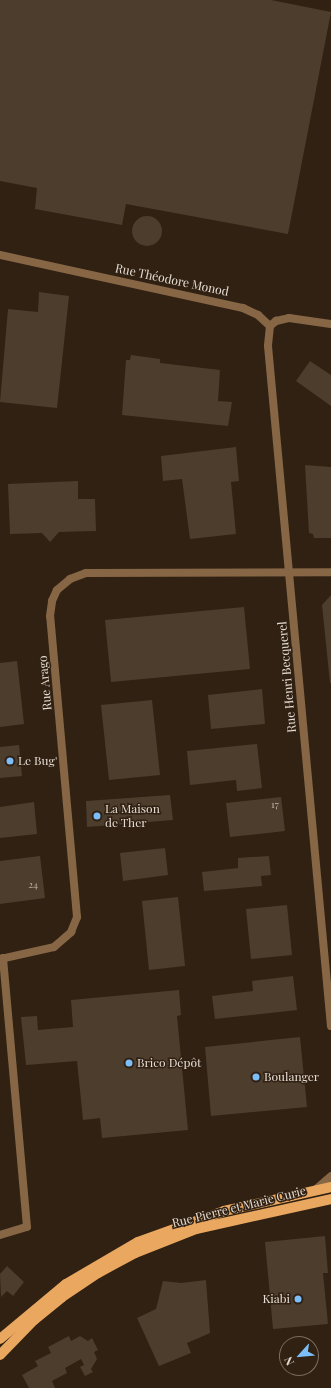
<!DOCTYPE html>
<meta charset="utf-8">
<style>
body{margin:0}
#map{position:relative;width:331px;height:1388px;overflow:hidden;background:#302113;font-family:"Playfair Display",serif}
div>[style]{position:absolute}
[style*='--x']{left:calc(var(--x)*1px);top:calc(var(--y)*1px);width:calc(var(--w)*1px);rotate:calc(var(--a)*1deg)}
.building>*{inset:0;background:#4c3d2d}
.round{border-radius:50%}
.minor>*{height:8px;margin:-4px;padding:0 4px;transform-origin:4px;border-radius:4px;background:#866645}
.primary>*{height:10px;margin:-5px;padding:0 5px;transform-origin:5px;border-radius:5px;background:#eaa75f}
.dots>*{width:11px;height:11px;translate:-50% -50%;box-sizing:border-box;border:2px solid #302113;border-radius:50%}
span{translate:-50% -50%;white-space:nowrap;text-align:center;line-height:1.15;-webkit-text-stroke:3px #302113;paint-order:stroke}
.number-label{font-size:10px;color:#c0b4aa}
.number-label span{-webkit-text-stroke-width:0}
.street-label{font-size:12px;color:#e6dcd3}
.poi-label{font-size:12px;color:#e6dcd3}
.left{translate:0 -50%;text-align:left}
.right{translate:-100% -50%;text-align:right}
.north{position:absolute;left:279px;top:1336px;width:40px;height:40px;box-sizing:border-box;background:#302113;border:1px solid #796c60;border-radius:50%;rotate:243deg;font-size:11px;font-weight:700;line-height:16px;text-align:center;color:#e6dcd3}
.north::after{content:'';display:block;margin:auto;width:14px;height:18px;background:#7cbef9;clip-path:polygon(50% 0,100% 100%,50% 72%,0 100%)}
</style>
<div id="map">
<div class="building">
<div style="clip-path:polygon(0 0,271px 0,331px 12px,288px 234px,126px 204px,122px 225px,35px 209px,37px 188px,0 181px)"></div>
<div class="round" style="left:132px;top:216px;width:30px;height:30px"></div>
<div style="clip-path:polygon(39px 292px,69px 296px,57px 408px,0 402px,8px 309px,38px 312px)"></div>
<div style="clip-path:polygon(131px 355px,160px 359px,160px 363px,220px 370px,218px 401px,232px 402px,228px 426px,122px 415px,126px 360px,130px 360px)"></div>
<div style="clip-path:polygon(310px 361px,331px 375px,331px 406px,296px 381px)"></div>
<div style="clip-path:polygon(236px 447px,239px 481px,231px 482px,236px 534px,190px 539px,182px 479px,163px 481px,161px 456px)"></div>
<div style="clip-path:polygon(305px 465px,331px 467px,331px 538px,314px 538px,313px 534px,309px 533px)"></div>
<div style="clip-path:polygon(78px 481px,78px 499px,95px 499px,96px 531px,59px 532px,50px 542px,42px 533px,10px 534px,8px 484px)"></div>
<div style="clip-path:polygon(331px 595px,331px 683px,330px 683px,322px 605px)"></div>
<div style="clip-path:polygon(244px 607px,250px 669px,111px 682px,105px 620px)"></div>
<div style="clip-path:polygon(17px 661px,24px 724px,0 727px,0 663px)"></div>
<div style="clip-path:polygon(262px 689px,265px 724px,211px 729px,208px 695px)"></div>
<div style="clip-path:polygon(152px 700px,160px 775px,109px 780px,101px 705px)"></div>
<div style="clip-path:polygon(257px 744px,262px 788px,237px 791px,236px 780px,190px 785px,187px 751px)"></div>
<div style="clip-path:polygon(19px 745px,22px 776px,0 778px,0 747px)"></div>
<div style="clip-path:polygon(170px 795px,173px 820px,87px 827px,86px 801px)"></div>
<div style="clip-path:polygon(281px 797px,285px 831px,230px 837px,226px 803px)"></div>
<div style="clip-path:polygon(34px 802px,37px 834px,0 838px,0 807px)"></div>
<div style="clip-path:polygon(165px 848px,168px 875px,123px 881px,120px 853px)"></div>
<div style="clip-path:polygon(40px 856px,45px 898px,0 904px,0 861px)"></div>
<div style="clip-path:polygon(269px 856px,271px 875px,261px 876px,262px 886px,204px 891px,202px 872px,238px 868px,238px 858px)"></div>
<div style="clip-path:polygon(178px 897px,185px 966px,149px 970px,142px 901px)"></div>
<div style="clip-path:polygon(287px 905px,292px 955px,251px 959px,246px 909px)"></div>
<div style="clip-path:polygon(293px 976px,297px 1010px,215px 1019px,212px 996px,253px 991px,252px 981px)"></div>
<div style="clip-path:polygon(179px 990px,181px 1015px,177px 1016px,188px 1130px,102px 1138px,100px 1118px,83px 1120px,77px 1061px,26px 1065px,21px 1017px,37px 1016px,38px 1030px,73px 1027px,71px 1000px)"></div>
<div style="clip-path:polygon(300px 1037px,307px 1107px,211px 1116px,205px 1047px)"></div>
<div style="clip-path:polygon(325px 1236px,328px 1273px,323px 1273px,328px 1324px,273px 1329px,265px 1242px)"></div>
<div style="clip-path:polygon(7px 1266px,24px 1282px,13px 1296px,7px 1291px,1px 1297px,0 1274px)"></div>
<div style="clip-path:polygon(206px 1280px,210px 1333px,187px 1343px,191px 1353px,159px 1366px,137px 1318px,156px 1309px,163px 1281px,181px 1283px)"></div>
<div style="clip-path:polygon(69px 1336px,71px 1341px,80px 1336px,88px 1341px,92px 1338px,98px 1350px,94px 1352px,97px 1359px,91px 1369px,93px 1372px,85px 1376px,80px 1367px,84px 1365px,81px 1359px,65px 1368px,67px 1373px,52px 1381px,55px 1388px,29px 1388px,22px 1375px,38px 1366px,35px 1361px,51px 1353px,48px 1347px)"></div>
</div>
<div class="minor">
<div style="--x:0;--y:255;--w:249;--a:12.3"></div>
<div style="--x:243;--y:308;--w:17;--a:25"></div>
<div style="--x:258;--y:315;--w:16;--a:43"></div>
<div style="--x:270;--y:326;--w:8;--a:-40"></div>
<div style="--x:276;--y:321;--w:13;--a:-13"></div>
<div style="--x:289;--y:318;--w:42;--a:8.1"></div>
<div style="--x:270;--y:326;--w:20;--a:96"></div>
<div style="--x:268;--y:346;--w:683;--a:84.71"></div>
<div style="--x:0;--y:959;--w:55;--a:-12.5"></div>
<div style="--x:54;--y:947;--w:23;--a:-41"></div>
<div style="--x:71;--y:932;--w:16;--a:-68"></div>
<div style="--x:77;--y:917;--w:302;--a:-95.1"></div>
<div style="--x:50;--y:616;--w:15;--a:-82"></div>
<div style="--x:52;--y:601;--w:12;--a:-66"></div>
<div style="--x:57;--y:590;--w:17;--a:-40"></div>
<div style="--x:70;--y:579;--w:17;--a:-21"></div>
<div style="--x:86;--y:573;--w:245;--a:-0.2"></div>
<div style="--x:315;--y:1190;--w:21;--a:-41"></div>
<div style="--x:0;--y:1235;--w:28;--a:-17"></div>
<div style="--x:27;--y:1227;--w:270;--a:-95.1"></div>
</div>
<div class="primary">
<div style="--x:0;--y:1339;--w:86;--a:-39.8"></div>
<div style="--x:66;--y:1284;--w:83;--a:-30.3"></div>
<div style="--x:138;--y:1242;--w:91;--a:-19.8"></div>
<div style="--x:224;--y:1211;--w:110;--a:-12.6"></div>
<div style="--x:0;--y:1355;--w:49;--a:-45.8"></div>
<div style="--x:34;--y:1320;--w:36;--a:-39"></div>
<div style="--x:62;--y:1297;--w:43;--a:-33.7"></div>
<div style="--x:98;--y:1273;--w:42;--a:-28.4"></div>
<div style="--x:135;--y:1253;--w:66;--a:-21.5"></div>
<div style="--x:196;--y:1229;--w:138;--a:-12.5"></div>
</div>
<div class="dots">
<div style="left:10px;top:761px;background:#7cbef9"></div>
<div style="left:97px;top:816px;background:#7cbef9"></div>
<div style="left:129px;top:1063px;background:#7cbef9"></div>
<div style="left:256px;top:1077px;background:#7cbef9"></div>
<div style="left:298px;top:1299px;background:#7cbef9"></div>
</div>
<div class="number-label">
<span style="left:275px;top:805px">17</span>
<span style="left:33px;top:885px">24</span>
</div>
<div class="street-label">
<span style="left:172px;top:280px;rotate:12deg">Rue Théodore Monod</span>
<span style="left:287px;top:677px;rotate:-95deg">Rue Henri Becquerel</span>
<span style="left:45px;top:683px;rotate:-95deg">Rue Arago</span>
<span style="left:239px;top:1207px;rotate:-14deg">Rue Pierre et Marie Curie</span>
</div>
<div class="poi-label">
<span class="left" style="left:18px;top:761px">Le Bug'</span>
<span class="left" style="left:105px;top:816px">La Maison<br>de Ther</span>
<span class="left" style="left:137px;top:1063px">Brico Dépôt</span>
<span class="left" style="left:264px;top:1077px">Boulanger</span>
<span class="right" style="left:290px;top:1299px">Kiabi</span>
</div>
<div class="north">N</div>
</div>
